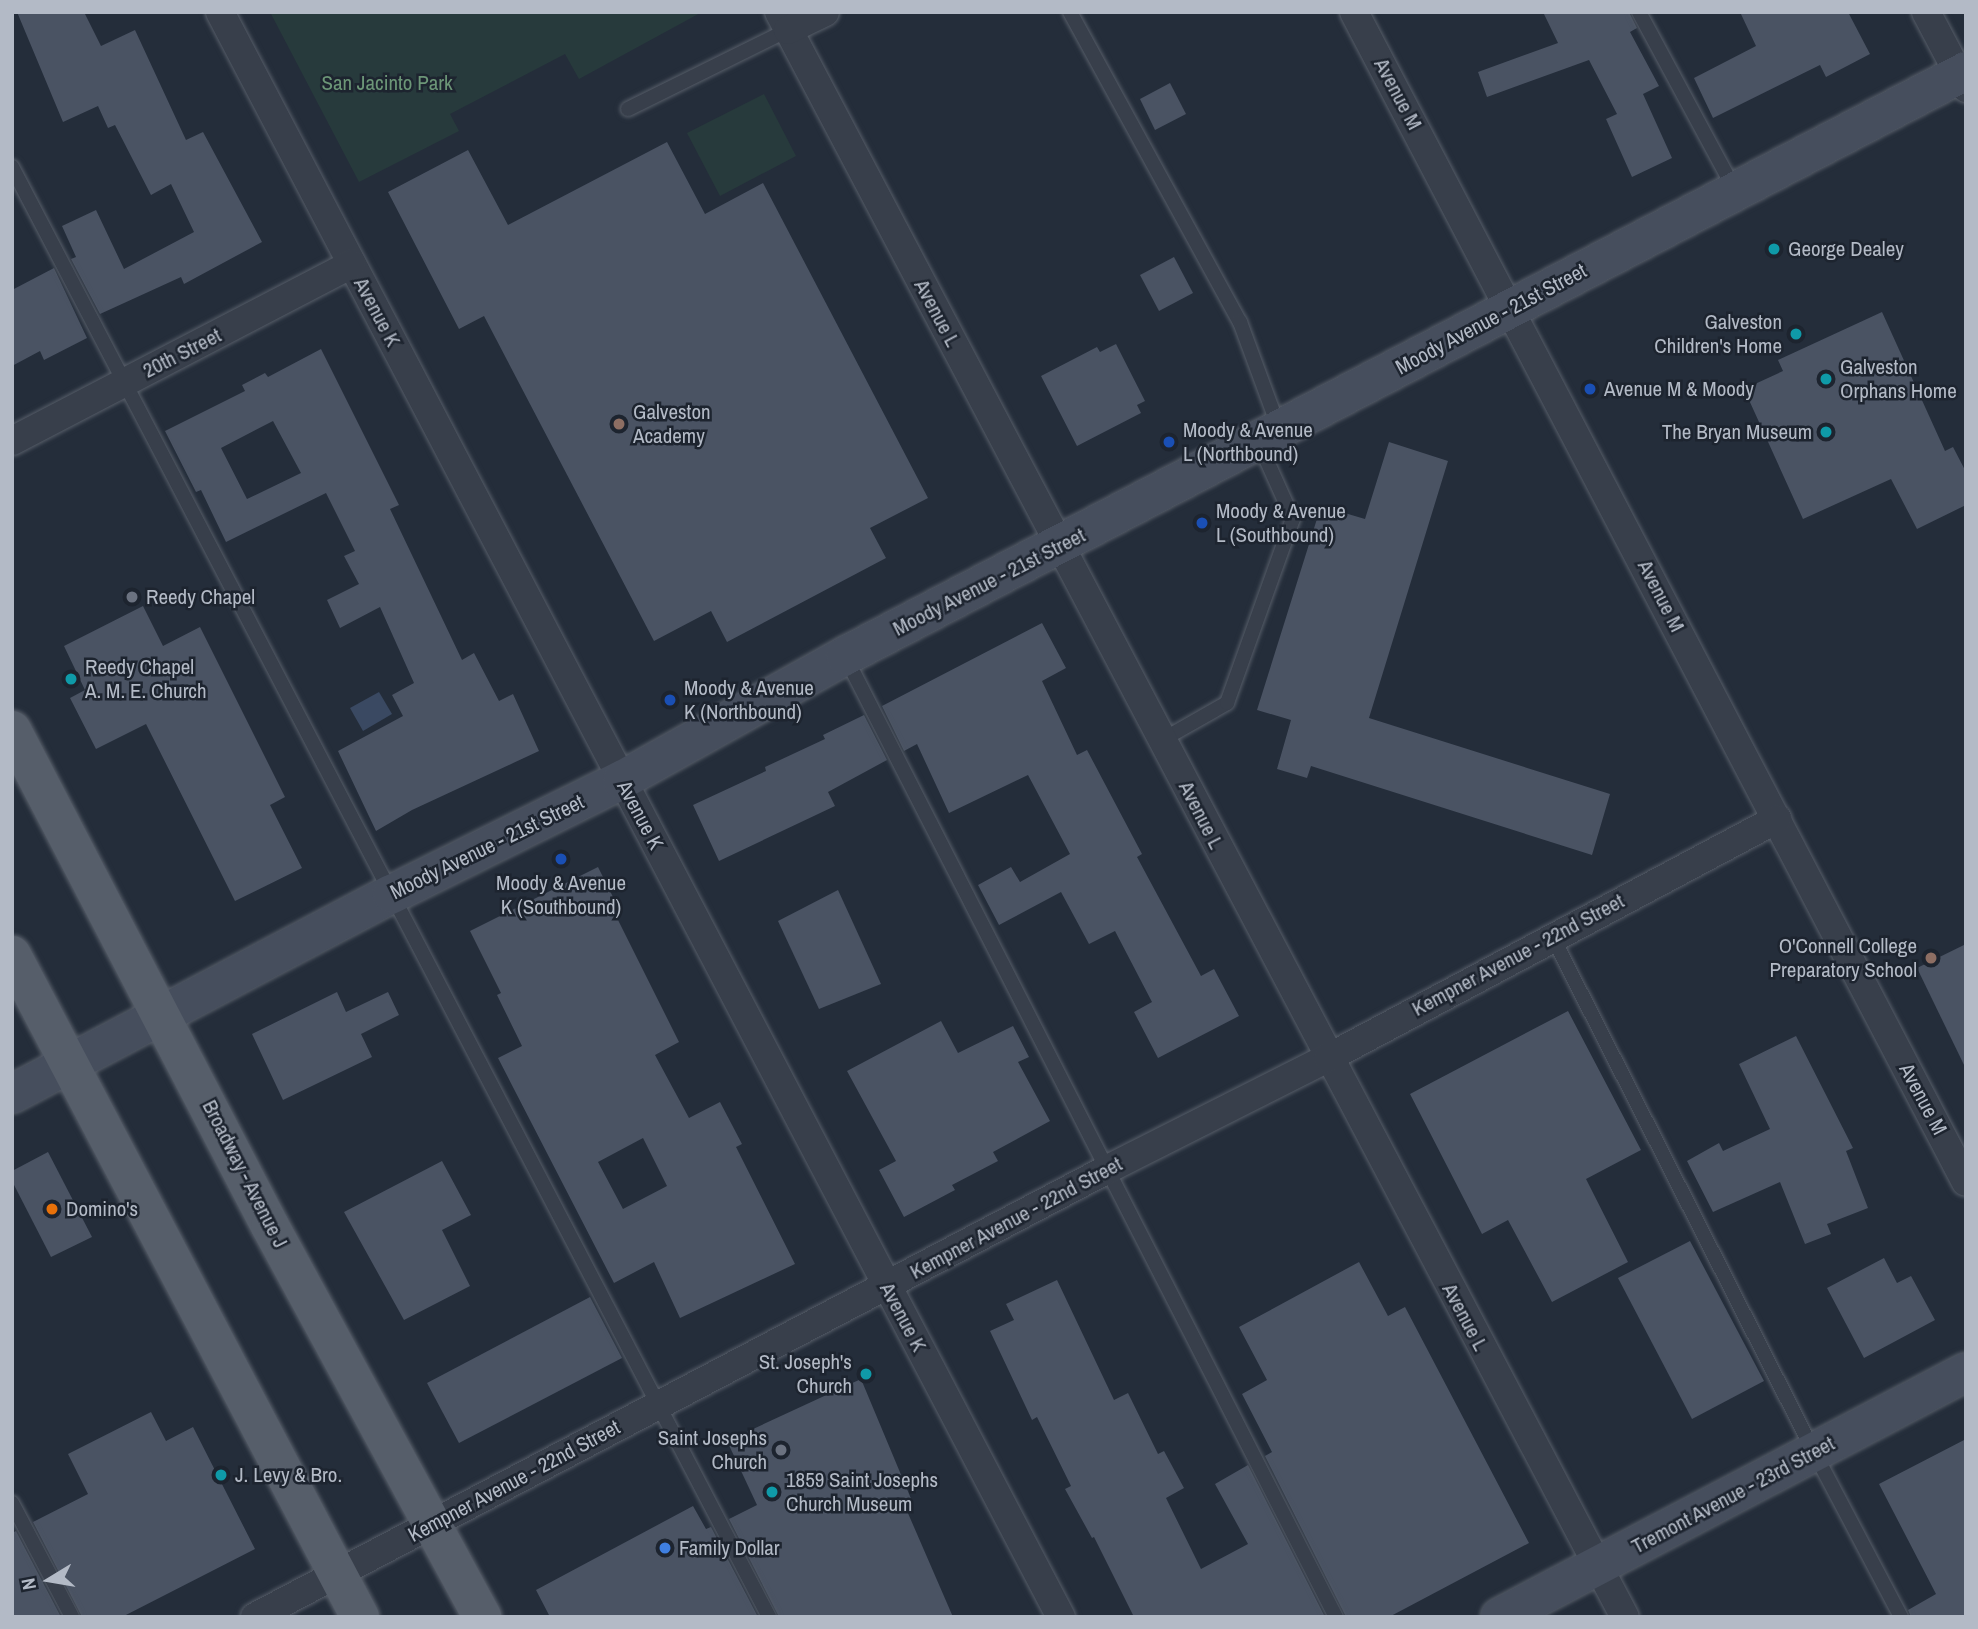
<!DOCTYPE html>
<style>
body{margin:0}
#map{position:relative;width:1978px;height:1629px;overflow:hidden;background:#242d3a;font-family:"Archivo Narrow",sans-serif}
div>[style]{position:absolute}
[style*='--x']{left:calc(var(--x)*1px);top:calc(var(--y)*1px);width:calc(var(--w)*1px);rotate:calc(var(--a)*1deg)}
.green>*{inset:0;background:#273a3c}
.water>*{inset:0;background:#3a4962}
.building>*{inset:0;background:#4a5363}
.roads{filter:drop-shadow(0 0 2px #565d68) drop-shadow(0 0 2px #565d68)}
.lane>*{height:14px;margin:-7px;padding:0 7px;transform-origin:7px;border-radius:7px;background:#383f4b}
.street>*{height:28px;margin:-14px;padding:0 14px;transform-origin:14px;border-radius:14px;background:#383f4b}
.secondary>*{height:38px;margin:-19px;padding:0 19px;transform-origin:19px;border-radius:19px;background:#464e5d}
.primary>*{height:38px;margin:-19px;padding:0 19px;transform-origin:19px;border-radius:19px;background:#565e6a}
.dots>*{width:19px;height:19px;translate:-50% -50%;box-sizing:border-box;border:4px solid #1d242f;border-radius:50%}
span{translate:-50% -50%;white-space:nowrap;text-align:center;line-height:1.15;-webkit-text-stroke:5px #1d242f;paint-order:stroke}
.park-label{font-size:21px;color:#6c9677}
.street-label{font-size:21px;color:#b3bac6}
.poi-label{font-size:21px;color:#b3bac6}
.left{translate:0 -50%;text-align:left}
.right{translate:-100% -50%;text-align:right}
.frame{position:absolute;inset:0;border:14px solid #b3bac6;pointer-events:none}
.north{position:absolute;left:14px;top:1545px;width:70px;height:70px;-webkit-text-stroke:5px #1d242f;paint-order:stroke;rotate:259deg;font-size:19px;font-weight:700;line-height:28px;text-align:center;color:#b3bac6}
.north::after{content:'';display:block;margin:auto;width:24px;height:32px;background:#b3bac6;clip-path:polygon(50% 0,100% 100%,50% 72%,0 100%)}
</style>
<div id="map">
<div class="green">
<div style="clip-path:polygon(270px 12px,702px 12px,579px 79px,565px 54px,450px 114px,459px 131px,359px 182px)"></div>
<div style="clip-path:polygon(764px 94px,796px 156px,720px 196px,687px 133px)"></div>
</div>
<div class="water">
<div style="clip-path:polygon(379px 692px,392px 714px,363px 731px,350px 708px)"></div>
</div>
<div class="building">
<div style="clip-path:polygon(17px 12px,84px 12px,101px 46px,135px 30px,186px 140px,203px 132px,262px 242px,184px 284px,181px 277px,100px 314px,71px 259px,76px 257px,62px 226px,96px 210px,124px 269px,194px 232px,171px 184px,151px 195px,115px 125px,108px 128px,98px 106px,63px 122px)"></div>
<div style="clip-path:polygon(1543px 12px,1629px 12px,1637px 28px,1630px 32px,1659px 86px,1643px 94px,1672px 158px,1632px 177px,1606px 119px,1617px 114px,1589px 60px,1487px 97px,1478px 72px,1558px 43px)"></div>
<div style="clip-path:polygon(1740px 12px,1848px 12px,1870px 54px,1826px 77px,1820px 65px,1713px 118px,1694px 78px,1756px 46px)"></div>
<div style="clip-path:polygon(1170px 83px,1186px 114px,1155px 130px,1140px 99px)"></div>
<div style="clip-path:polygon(667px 142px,705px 214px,763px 183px,928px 498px,870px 528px,886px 558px,727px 642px,711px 611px,654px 641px,484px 316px,459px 329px,388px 192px,468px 150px,508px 225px)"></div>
<div style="clip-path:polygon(1174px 257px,1193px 293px,1159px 311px,1140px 275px)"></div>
<div style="clip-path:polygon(54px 268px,87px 338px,44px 360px,40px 351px,12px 366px,12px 290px)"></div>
<div style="clip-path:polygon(1882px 312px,1945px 451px,1953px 447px,1966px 472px,1966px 505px,1917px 529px,1891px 479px,1803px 519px,1744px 389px,1783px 371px,1778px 360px)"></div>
<div style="clip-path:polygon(1116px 344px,1145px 401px,1137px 405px,1141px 413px,1077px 446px,1041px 376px,1097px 347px,1100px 352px)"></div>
<div style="clip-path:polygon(evenodd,321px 349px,399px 505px,390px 509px,462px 660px,474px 653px,499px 701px,513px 694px,539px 751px,412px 810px,376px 831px,338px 751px,403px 716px,392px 695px,414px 683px,380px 607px,340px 628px,327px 600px,359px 584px,344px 556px,355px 551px,326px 493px,226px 542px,201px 490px,196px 492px,165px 431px,245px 391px,242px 385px,265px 373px,268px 377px,321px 349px,273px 421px,301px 473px,247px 499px,221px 448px,273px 421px)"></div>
<div style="clip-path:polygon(1389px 442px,1448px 461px,1369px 718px,1610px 794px,1592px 855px,1311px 766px,1307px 778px,1277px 769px,1291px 720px,1257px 710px,1321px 506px,1365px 519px)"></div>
<div style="clip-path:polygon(143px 606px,163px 646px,200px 627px,285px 797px,270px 805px,302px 868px,235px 901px,146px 724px,96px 749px,70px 698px,85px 690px,64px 646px)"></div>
<div style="clip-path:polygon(1042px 623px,1066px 668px,1042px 681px,1077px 755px,1087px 750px,1142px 854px,1137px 857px,1201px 976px,1214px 969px,1239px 1016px,1158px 1058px,1134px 1012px,1152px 1002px,1115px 931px,1089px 944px,1061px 892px,999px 925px,978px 885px,1011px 867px,1020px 882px,1070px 854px,1028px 775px,949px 813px,917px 744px,904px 751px,882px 706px)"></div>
<div style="clip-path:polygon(864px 715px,887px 760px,828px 792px,835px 806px,719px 861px,693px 805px,766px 771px,765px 767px,825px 739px,823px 735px)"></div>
<div style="clip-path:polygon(evenodd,598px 867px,618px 907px,613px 910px,679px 1042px,655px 1055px,689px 1118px,720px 1102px,742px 1144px,736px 1147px,795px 1264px,680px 1318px,654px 1262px,614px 1283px,498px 1058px,522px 1046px,497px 995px,501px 993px,470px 931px,598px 867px,643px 1138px,667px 1186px,623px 1209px,598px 1162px,643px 1138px)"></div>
<div style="clip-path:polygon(838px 890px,881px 984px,819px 1009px,778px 921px)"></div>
<div style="clip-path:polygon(1966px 944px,1966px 1069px,1917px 968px)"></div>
<div style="clip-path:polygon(337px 992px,346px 1012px,388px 992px,399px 1015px,361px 1034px,372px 1057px,283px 1100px,252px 1034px)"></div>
<div style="clip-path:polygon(1568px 1011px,1641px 1150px,1586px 1179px,1628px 1262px,1552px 1302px,1508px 1220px,1482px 1234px,1410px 1094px)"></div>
<div style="clip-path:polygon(941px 1021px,958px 1053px,1013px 1026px,1029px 1057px,1018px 1062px,1050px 1121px,993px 1152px,998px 1161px,952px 1185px,955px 1190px,904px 1217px,879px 1170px,896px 1161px,847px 1071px)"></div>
<div style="clip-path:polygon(1796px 1036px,1853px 1148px,1846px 1151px,1868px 1208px,1827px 1224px,1831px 1234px,1805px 1244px,1780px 1182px,1713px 1212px,1687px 1161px,1719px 1143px,1723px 1151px,1770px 1129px,1739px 1064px)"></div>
<div style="clip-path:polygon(48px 1152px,92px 1237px,51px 1257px,12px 1181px,12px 1171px)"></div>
<div style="clip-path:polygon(442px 1161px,471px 1215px,442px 1230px,470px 1286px,404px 1320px,344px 1212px)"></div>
<div style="clip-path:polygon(1690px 1241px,1764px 1381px,1692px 1419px,1618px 1278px)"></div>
<div style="clip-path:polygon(1884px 1258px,1897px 1283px,1911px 1276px,1935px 1320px,1864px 1358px,1827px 1288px)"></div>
<div style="clip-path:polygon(1359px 1262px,1388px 1316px,1405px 1307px,1529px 1543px,1389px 1617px,1346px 1617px,1265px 1456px,1272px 1452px,1242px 1394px,1267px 1380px,1239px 1327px)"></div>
<div style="clip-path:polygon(1057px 1280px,1114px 1400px,1128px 1393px,1158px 1454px,1164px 1451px,1184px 1488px,1166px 1498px,1201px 1569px,1248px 1544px,1215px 1484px,1248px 1465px,1325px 1617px,1134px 1617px,1094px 1537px,1092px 1538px,1065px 1489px,1071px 1486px,1037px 1417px,1032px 1420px,990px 1331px,1014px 1320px,1006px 1304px)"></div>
<div style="clip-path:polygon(590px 1297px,622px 1358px,459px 1443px,427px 1383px)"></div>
<div style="clip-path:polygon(861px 1379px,912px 1501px,904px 1504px,953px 1617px,779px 1617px,729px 1519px,757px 1505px,727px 1441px)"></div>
<div style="clip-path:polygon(151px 1412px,166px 1441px,193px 1427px,255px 1549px,122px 1617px,82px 1617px,33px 1522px,88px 1494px,68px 1454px)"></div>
<div style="clip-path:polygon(1966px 1439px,1966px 1617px,1911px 1617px,1908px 1610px,1936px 1594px,1879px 1484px)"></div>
<div style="clip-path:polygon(693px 1506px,706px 1529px,711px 1527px,758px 1617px,550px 1617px,536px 1590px)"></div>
<div style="clip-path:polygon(16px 1531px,61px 1617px,12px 1617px,12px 1533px)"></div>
</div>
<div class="roads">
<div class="lane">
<div style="--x:1070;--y:12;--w:354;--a:61.3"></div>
<div style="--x:1240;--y:322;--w:113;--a:69.8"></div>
<div style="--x:1639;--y:12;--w:202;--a:61.7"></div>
<div style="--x:628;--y:109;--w:178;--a:-26.3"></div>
<div style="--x:12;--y:167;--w:1636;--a:62.43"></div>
<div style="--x:846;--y:658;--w:1077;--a:62.94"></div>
<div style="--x:1162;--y:740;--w:75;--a:-29.6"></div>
<div style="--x:1227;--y:703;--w:195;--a:-70.3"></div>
<div style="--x:1293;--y:519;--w:85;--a:-114.2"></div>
<div style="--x:1552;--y:936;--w:579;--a:63.08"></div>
<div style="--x:1814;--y:1452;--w:187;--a:62.2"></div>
<div style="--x:12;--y:1503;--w:129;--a:62.2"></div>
</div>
<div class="street">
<div style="--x:220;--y:12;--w:1812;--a:62.35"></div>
<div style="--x:779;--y:12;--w:1814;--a:62.21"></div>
<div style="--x:1354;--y:12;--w:1320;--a:62.39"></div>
<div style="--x:1926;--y:12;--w:86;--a:62.2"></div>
<div style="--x:788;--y:30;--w:41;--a:-25.9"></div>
<div style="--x:12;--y:441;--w:383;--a:-27.5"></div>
<div style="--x:255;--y:1617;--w:963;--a:-27.71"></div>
<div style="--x:1108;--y:1169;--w:246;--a:-26.8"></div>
<div style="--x:1328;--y:1058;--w:509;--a:-28.03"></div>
</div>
<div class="secondary">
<div style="--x:12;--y:1094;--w:429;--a:-27.8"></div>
<div style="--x:392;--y:894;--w:257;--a:-26.4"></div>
<div style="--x:622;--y:780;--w:255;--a:-29.1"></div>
<div style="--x:845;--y:656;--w:1264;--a:-27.56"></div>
<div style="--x:1500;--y:1617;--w:526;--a:-27.73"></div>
</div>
<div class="primary">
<div style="--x:12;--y:730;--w:559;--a:62.52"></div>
<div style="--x:270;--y:1226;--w:445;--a:61.5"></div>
<div style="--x:12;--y:955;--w:748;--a:62.27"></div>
</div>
</div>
<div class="dots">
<div style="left:1774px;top:249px;background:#0f9aa8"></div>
<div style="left:1796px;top:334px;background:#0f9aa8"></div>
<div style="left:1826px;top:379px;background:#0f9aa8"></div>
<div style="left:1590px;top:389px;background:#1a4fb4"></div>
<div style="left:619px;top:424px;background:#8d6e63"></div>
<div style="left:1826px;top:432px;background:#0f9aa8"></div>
<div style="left:1169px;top:442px;background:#1a4fb4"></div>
<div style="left:1202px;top:523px;background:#1a4fb4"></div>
<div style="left:132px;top:597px;background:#6b7280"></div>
<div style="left:71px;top:679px;background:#0f9aa8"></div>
<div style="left:670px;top:700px;background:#1a4fb4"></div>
<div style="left:561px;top:859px;background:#1a4fb4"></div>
<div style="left:1931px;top:958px;background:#8d6e63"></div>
<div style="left:52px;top:1209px;background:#e8710a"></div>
<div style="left:866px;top:1374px;background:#0f9aa8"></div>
<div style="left:781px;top:1450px;background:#6b7280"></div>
<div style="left:221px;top:1475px;background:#0f9aa8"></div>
<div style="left:772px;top:1492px;background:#0f9aa8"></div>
<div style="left:665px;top:1548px;background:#3f7fe0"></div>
</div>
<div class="park-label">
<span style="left:387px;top:83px">San Jacinto Park</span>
</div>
<div class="street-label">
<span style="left:1398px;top:94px;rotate:62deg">Avenue M</span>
<span style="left:377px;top:312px;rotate:62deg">Avenue K</span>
<span style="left:937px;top:313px;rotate:62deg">Avenue L</span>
<span style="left:1491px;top:319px;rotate:-28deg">Moody Avenue - 21st Street</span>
<span style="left:182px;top:353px;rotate:-27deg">20th Street</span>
<span style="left:989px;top:582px;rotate:-27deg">Moody Avenue - 21st Street</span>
<span style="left:1661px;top:596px;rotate:63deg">Avenue M</span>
<span style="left:640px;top:815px;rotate:62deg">Avenue K</span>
<span style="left:1201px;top:815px;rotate:63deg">Avenue L</span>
<span style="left:487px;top:847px;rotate:-26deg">Moody Avenue - 21st Street</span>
<span style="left:1518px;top:955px;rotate:-28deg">Kempner Avenue - 22nd Street</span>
<span style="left:1923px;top:1099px;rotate:62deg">Avenue M</span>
<span style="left:245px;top:1174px;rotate:63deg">Broadway - Avenue J</span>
<span style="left:1016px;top:1218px;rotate:-28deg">Kempner Avenue - 22nd Street</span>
<span style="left:903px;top:1317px;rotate:62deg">Avenue K</span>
<span style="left:1465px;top:1317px;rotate:62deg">Avenue L</span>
<span style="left:514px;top:1481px;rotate:-28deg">Kempner Avenue - 22nd Street</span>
<span style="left:1733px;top:1495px;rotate:-28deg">Tremont Avenue - 23rd Street</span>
</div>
<div class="poi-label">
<span class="left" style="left:1788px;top:249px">George Dealey</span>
<span class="right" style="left:1782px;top:334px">Galveston<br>Children's Home</span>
<span class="left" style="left:1840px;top:379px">Galveston<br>Orphans Home</span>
<span class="left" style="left:1604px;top:389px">Avenue M &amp; Moody</span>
<span class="left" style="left:633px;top:424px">Galveston<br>Academy</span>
<span class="left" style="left:1183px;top:442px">Moody &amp; Avenue<br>L (Northbound)</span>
<span class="right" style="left:1812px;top:432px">The Bryan Museum</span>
<span class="left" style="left:1216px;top:523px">Moody &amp; Avenue<br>L (Southbound)</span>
<span class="left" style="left:146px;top:597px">Reedy Chapel</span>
<span class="left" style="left:85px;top:679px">Reedy Chapel<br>A. M. E. Church</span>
<span class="left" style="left:684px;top:700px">Moody &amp; Avenue<br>K (Northbound)</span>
<span style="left:561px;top:895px">Moody &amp; Avenue<br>K (Southbound)</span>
<span class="right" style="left:1917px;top:958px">O'Connell College<br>Preparatory School</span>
<span class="left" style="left:66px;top:1209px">Domino's</span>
<span class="right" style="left:852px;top:1374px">St. Joseph's<br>Church</span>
<span class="right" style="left:767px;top:1450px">Saint Josephs<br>Church</span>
<span class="left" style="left:235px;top:1475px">J. Levy &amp; Bro.</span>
<span class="left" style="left:786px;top:1492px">1859 Saint Josephs<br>Church Museum</span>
<span class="left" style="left:679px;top:1548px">Family Dollar</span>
</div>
<div class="frame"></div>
<div class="north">N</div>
</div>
